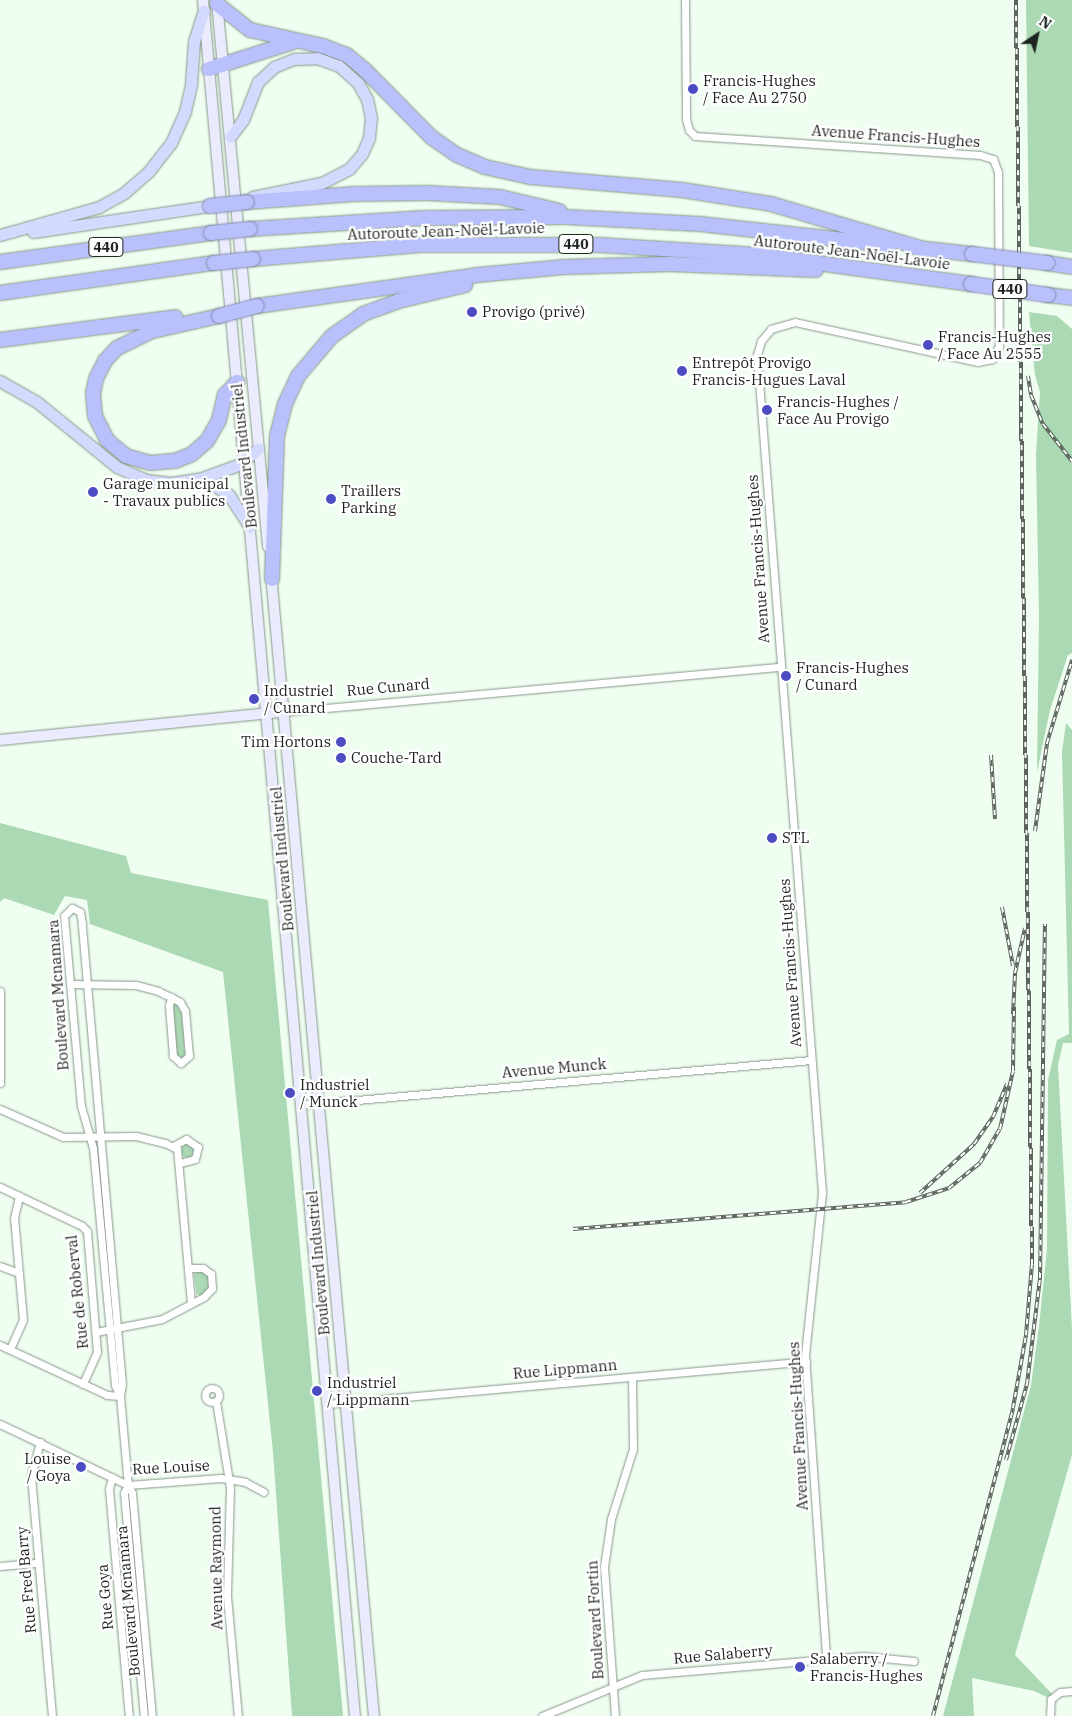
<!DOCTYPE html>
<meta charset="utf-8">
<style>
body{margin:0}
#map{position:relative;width:1072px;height:1716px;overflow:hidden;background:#f0fef2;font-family:"IBM Plex Serif",serif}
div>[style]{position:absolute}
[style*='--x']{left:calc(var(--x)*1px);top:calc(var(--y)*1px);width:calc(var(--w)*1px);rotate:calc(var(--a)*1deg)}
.green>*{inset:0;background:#abd9b4}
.round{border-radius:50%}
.roads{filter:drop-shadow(0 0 1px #869689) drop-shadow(0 0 1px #869689)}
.street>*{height:7px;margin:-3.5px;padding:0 3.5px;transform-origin:3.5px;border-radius:3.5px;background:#fff}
.street>.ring{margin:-3.5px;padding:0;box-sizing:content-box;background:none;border:7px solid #fff;border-radius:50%}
.secondary>*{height:10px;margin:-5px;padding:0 5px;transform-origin:5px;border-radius:5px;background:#eaecfe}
.primary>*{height:11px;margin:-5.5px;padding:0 5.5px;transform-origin:5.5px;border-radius:5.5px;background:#d4dafd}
.highway>*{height:14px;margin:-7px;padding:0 7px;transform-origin:7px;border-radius:7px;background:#b8c1fc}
.rail>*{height:4px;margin-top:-2px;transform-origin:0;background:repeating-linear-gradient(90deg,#fff 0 5.5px,#5c645d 0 11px);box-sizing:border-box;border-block:1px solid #5c645d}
.bridges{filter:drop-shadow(0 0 1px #828aae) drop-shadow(0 0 1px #828aae)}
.highway-bridge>*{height:14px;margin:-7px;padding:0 7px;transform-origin:7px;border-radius:7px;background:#b8c1fc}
.dots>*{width:14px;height:14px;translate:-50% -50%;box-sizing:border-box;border:2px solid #fff;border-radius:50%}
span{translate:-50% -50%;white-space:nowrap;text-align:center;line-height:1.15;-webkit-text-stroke:4.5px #fff;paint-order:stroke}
.shield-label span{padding:1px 4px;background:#fff;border:1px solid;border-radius:4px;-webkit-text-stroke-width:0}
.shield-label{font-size:14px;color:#1d231e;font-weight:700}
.poi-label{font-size:15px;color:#1d231e}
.left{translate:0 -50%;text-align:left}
.right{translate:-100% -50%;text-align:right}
.street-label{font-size:15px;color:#1d231e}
.north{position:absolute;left:1012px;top:10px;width:50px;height:50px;-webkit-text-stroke:4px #fff;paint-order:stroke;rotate:34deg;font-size:14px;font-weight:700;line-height:20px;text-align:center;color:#1d231e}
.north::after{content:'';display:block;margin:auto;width:18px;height:22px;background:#1d231e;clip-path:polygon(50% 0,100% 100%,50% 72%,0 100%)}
</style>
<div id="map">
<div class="green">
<div style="clip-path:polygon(1026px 0,1072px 0,1072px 253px,1029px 246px)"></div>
<div style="clip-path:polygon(1029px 312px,1057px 316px,1072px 329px,1072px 653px,1068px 655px,1050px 710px,1037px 772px,1039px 616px,1036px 455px,1040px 392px,1035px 375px)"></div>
<div style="clip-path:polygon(1066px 723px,1072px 730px,1072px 1043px,1063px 1043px,1058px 1065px,1072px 1329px,1072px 1455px,1015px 1655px,1054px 1696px,1051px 1699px,1034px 1691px,972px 1678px,974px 1716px,943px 1716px,1031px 1385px,1039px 1326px,1047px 1249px,1048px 1080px,1057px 1040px,1069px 1034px,1062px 752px)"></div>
<div style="clip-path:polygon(0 823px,126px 856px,131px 873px,268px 900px,343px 1716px,292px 1716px,273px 1452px,223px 972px,90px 924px,87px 900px,65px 896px,54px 915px,4px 898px,0 902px)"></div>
<div style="clip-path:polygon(177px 1004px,182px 1014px,185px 1054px,182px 1059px,176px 1056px,172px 1006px)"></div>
<div class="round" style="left:181px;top:1144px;width:14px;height:14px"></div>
<div style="clip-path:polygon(198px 1271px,208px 1274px,209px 1288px,200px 1296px,196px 1293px,194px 1274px)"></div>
</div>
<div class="roads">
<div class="street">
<div style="--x:685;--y:0;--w:119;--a:89.5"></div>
<div style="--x:686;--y:119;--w:11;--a:75"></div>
<div style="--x:689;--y:130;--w:8;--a:45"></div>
<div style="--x:695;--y:136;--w:286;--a:3.8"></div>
<div style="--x:980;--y:155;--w:14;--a:17"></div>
<div style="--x:993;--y:159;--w:14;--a:69"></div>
<div style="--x:998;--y:172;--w:174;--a:89.7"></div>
<div style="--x:999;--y:346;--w:15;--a:118"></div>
<div style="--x:992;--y:359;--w:14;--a:168"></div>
<div style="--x:978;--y:362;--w:187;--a:-167.7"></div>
<div style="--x:795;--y:322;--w:25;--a:164"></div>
<div style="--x:771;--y:329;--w:16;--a:130"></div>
<div style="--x:761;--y:341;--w:15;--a:106"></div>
<div style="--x:757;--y:355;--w:841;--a:85.56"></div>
<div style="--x:822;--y:1193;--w:163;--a:96"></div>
<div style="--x:805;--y:1355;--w:305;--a:86"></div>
<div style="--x:283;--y:712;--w:499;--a:-5.2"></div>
<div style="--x:70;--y:984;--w:66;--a:0.9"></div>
<div style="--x:136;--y:985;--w:23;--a:15"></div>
<div style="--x:158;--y:991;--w:7;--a:27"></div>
<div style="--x:164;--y:994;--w:8;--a:23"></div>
<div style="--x:171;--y:997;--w:8;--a:30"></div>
<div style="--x:178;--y:1001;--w:2;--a:27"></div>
<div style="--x:180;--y:1002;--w:10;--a:61"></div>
<div style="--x:185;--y:1011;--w:45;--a:84.9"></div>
<div style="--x:189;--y:1056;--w:11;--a:139"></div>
<div style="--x:181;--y:1063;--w:11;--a:-139"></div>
<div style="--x:173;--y:1056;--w:50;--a:-94.6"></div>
<div style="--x:169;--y:1006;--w:9;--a:-77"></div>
<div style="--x:0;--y:991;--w:92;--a:90"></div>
<div style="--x:300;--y:1105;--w:513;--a:-5.03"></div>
<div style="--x:0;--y:1109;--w:69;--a:24"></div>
<div style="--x:63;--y:1137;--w:73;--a:-0.8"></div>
<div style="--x:136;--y:1136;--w:30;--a:14"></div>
<div style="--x:165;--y:1143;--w:13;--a:27"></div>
<div style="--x:177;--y:1149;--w:155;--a:84.8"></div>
<div style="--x:173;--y:1146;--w:15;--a:-28"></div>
<div style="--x:186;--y:1139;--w:14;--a:34"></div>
<div style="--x:198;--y:1147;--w:12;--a:104"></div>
<div style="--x:195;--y:1159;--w:16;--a:165"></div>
<div style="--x:0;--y:1187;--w:91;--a:25.4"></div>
<div style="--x:82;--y:1226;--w:7;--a:45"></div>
<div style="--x:87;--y:1231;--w:121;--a:85.3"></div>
<div style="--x:97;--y:1352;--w:35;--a:114"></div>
<div style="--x:0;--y:1266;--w:20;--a:20"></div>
<div style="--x:96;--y:1332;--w:67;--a:-11.1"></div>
<div style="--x:162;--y:1319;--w:47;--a:-27.6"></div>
<div style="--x:204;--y:1297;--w:12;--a:-48"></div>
<div style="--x:212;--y:1288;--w:14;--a:-94"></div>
<div style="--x:211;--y:1274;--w:10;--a:-143"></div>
<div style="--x:203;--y:1268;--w:14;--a:180"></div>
<div style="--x:0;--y:1345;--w:118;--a:25"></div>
<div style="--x:107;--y:1395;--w:13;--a:4"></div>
<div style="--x:10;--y:1349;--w:32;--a:-66"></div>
<div style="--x:23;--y:1320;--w:102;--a:-95"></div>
<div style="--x:14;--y:1218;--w:23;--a:-77"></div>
<div class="ring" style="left:205px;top:1388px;width:7px;height:7px"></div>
<div style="--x:120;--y:1396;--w:12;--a:-81"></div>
<div style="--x:122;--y:1384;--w:462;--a:-95"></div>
<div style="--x:82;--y:924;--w:12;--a:-99"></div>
<div style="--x:80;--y:912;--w:9;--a:-153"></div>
<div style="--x:72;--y:908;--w:11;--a:135"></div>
<div style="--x:64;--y:916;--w:191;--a:84.9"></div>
<div style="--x:81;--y:1106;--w:44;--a:74.1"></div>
<div style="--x:93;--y:1148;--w:238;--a:84.7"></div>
<div style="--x:115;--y:1385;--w:12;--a:66"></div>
<div style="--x:120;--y:1396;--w:89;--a:84.9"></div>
<div style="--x:128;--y:1485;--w:9;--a:63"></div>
<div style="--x:132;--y:1493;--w:224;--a:84.9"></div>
<div style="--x:216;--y:1401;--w:87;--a:80.8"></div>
<div style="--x:230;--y:1487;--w:109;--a:91.6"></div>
<div style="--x:227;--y:1596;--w:121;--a:84.8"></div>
<div style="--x:327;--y:1404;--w:481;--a:-5.1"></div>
<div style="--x:0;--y:1424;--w:142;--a:25.5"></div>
<div style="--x:128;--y:1485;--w:93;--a:-4.3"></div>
<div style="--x:221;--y:1478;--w:24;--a:9"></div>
<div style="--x:245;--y:1482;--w:21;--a:28"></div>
<div style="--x:40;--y:1442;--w:35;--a:105"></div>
<div style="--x:31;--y:1476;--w:241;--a:85"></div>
<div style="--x:112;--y:1477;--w:12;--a:104"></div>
<div style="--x:109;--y:1489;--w:228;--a:85"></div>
<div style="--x:128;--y:1485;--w:9;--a:117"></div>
<div style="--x:124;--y:1493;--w:224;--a:84.9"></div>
<div style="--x:0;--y:1566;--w:38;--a:-5"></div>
<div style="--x:542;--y:1716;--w:108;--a:-22.3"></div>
<div style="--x:642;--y:1675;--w:222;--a:-4.9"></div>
<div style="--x:863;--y:1656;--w:51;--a:5.6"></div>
<div style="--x:615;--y:1716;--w:149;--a:-94.2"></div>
<div style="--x:604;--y:1567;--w:49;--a:-81.7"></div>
<div style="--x:611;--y:1519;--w:73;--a:-72.6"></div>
<div style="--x:633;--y:1449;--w:72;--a:-90.8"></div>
<div style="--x:1050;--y:1716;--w:17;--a:-87"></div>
<div style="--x:1051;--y:1699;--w:11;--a:-38"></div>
<div style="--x:1060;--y:1692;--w:12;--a:-5"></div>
</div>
<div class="secondary">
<div style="--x:203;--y:0;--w:1723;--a:84.94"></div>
<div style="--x:217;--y:2;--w:547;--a:84.65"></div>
<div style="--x:271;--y:574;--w:1147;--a:84.85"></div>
<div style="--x:0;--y:740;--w:284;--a:-5.7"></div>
</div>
<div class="primary">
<div style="--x:230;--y:137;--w:21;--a:-53"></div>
<div style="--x:243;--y:120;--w:41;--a:-68.5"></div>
<div style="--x:258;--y:82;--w:22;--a:-43"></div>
<div style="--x:274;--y:67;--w:22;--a:-22"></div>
<div style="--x:294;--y:59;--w:23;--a:-2"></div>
<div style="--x:317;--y:58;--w:23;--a:20"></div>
<div style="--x:339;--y:66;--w:25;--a:42"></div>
<div style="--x:358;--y:83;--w:18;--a:61"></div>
<div style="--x:367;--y:99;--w:19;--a:78"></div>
<div style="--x:371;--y:118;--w:20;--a:96"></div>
<div style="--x:369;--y:138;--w:17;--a:114"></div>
<div style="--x:362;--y:154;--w:20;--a:131"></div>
<div style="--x:349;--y:169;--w:31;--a:153"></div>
<div style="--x:321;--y:183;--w:70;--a:168.5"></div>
<div style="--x:33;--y:232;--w:179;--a:-8.4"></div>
<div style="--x:0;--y:235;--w:103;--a:-15.8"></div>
<div style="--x:99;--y:207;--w:29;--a:-29"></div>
<div style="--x:124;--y:193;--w:33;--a:-41"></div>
<div style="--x:149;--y:171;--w:36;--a:-52"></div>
<div style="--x:171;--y:143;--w:35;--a:-66"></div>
<div style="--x:185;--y:111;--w:28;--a:-77"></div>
<div style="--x:191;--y:84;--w:43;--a:-86"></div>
<div style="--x:194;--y:41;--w:32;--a:-72"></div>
<div style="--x:0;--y:381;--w:43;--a:29.6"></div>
<div style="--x:37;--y:402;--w:103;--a:39.1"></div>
<div style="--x:117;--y:467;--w:32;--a:24"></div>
<div style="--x:146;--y:480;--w:25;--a:7"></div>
<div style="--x:171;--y:483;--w:31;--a:-9"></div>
<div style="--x:202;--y:478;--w:38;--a:-20"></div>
<div style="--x:238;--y:465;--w:26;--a:-39"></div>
<div style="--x:202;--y:478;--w:32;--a:32"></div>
<div style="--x:229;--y:495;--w:38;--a:57"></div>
</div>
<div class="highway">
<div style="--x:217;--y:4;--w:42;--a:38.2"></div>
<div style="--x:250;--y:30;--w:75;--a:12.4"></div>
<div style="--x:323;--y:46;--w:26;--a:21"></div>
<div style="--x:347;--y:55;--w:23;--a:40"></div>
<div style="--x:365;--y:70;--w:94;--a:45.4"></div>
<div style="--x:431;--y:137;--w:32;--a:35"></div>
<div style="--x:457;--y:155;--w:30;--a:23"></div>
<div style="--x:485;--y:167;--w:46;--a:12.5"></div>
<div style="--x:530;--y:177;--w:153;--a:4.9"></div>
<div style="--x:682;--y:190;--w:90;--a:8.9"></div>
<div style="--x:771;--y:204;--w:159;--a:16.4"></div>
<div style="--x:209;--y:69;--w:88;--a:-17.8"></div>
<div style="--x:247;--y:202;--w:107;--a:-4.3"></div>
<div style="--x:354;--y:194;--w:74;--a:-0.8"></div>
<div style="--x:428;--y:193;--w:72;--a:3.2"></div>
<div style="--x:500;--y:197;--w:61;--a:13.3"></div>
<div style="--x:250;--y:229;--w:174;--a:-3.6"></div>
<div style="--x:424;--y:218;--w:142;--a:-0.4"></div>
<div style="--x:566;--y:217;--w:134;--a:3"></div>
<div style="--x:700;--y:224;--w:191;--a:6.3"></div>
<div style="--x:917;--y:248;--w:55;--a:6.2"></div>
<div style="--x:253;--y:259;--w:167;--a:-4.8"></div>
<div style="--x:419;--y:245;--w:180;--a:0"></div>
<div style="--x:599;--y:245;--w:160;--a:3.6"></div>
<div style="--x:759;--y:255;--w:214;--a:7.8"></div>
<div style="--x:0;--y:262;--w:213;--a:-7.8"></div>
<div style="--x:1047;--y:263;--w:25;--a:9"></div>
<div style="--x:0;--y:293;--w:216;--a:-8"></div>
<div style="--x:1048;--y:295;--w:24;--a:7"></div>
<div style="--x:257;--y:306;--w:222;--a:-8"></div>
<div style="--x:477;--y:275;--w:87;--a:-5.3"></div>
<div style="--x:564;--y:267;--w:106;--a:-1.6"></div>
<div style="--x:670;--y:264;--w:146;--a:2.4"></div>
<div style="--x:219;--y:316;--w:69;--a:167.4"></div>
<div style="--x:152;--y:331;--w:39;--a:154"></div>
<div style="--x:117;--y:348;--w:18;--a:133"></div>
<div style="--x:105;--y:361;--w:20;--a:117"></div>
<div style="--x:96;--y:379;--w:14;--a:102"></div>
<div style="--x:93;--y:393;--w:23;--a:85"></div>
<div style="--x:95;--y:416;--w:27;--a:63"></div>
<div style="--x:107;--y:440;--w:25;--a:40"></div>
<div style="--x:126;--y:456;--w:25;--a:16"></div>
<div style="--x:150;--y:463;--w:25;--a:-5"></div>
<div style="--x:175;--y:461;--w:18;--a:-22"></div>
<div style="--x:192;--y:454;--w:20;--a:-41"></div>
<div style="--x:207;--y:441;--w:24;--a:-60"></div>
<div style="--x:219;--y:420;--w:26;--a:-77"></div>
<div style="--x:225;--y:395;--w:18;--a:-47"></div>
<div style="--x:0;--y:340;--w:177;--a:-7.4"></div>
<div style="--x:272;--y:579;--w:143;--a:-88"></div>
<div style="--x:277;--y:436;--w:33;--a:-76"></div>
<div style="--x:285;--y:404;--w:31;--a:-65"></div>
<div style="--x:298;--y:376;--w:52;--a:-49.6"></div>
<div style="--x:332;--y:336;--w:38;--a:-35"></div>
<div style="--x:363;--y:314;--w:37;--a:-20"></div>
<div style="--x:398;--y:301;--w:69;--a:-13.4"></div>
</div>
</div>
<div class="rail">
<div style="--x:1028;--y:376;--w:19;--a:81"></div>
<div style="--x:1031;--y:395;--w:31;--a:68"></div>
<div style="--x:1043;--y:424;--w:47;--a:51.9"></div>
<div style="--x:991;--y:755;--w:64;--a:86.4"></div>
<div style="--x:1035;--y:831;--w:89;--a:-82.2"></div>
<div style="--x:1047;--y:743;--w:87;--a:-73.2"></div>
<div style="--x:1002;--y:907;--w:60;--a:79.4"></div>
<div style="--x:1013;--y:1014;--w:41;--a:-87.2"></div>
<div style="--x:1015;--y:973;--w:46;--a:-77.5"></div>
<div style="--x:920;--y:1193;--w:73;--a:-42.2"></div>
<div style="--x:974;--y:1144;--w:33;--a:-55"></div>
<div style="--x:993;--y:1117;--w:36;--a:-67"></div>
<div style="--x:573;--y:1229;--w:334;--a:-4.6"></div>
<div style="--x:906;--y:1202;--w:45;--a:-18"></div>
<div style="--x:949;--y:1188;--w:40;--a:-39"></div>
<div style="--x:980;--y:1163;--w:39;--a:-60"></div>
<div style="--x:1000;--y:1129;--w:59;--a:-77.4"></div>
<div style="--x:1013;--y:1071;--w:64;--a:-89.1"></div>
<div style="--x:1006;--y:1460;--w:79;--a:-74.6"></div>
<div style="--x:1027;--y:1384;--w:107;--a:-83"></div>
<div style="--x:1040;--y:1278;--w:354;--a:-89.2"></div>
<div style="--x:933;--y:1716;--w:318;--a:-75.4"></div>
<div style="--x:1013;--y:1408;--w:74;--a:-79.9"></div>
<div style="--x:1026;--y:1335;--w:71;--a:-85.2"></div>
<div style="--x:1032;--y:1264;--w:1264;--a:-90.73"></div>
</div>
<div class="bridges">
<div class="highway-bridge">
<div style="--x:210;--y:206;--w:37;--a:-6"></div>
<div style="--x:211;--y:233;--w:39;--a:-6"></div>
<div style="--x:972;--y:254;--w:76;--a:6.8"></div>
<div style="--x:214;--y:263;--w:39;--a:-6"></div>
<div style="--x:971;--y:284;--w:78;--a:8.1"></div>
<div style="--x:219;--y:316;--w:39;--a:-15"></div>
</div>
</div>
<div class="dots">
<div style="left:693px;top:89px;background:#4c4cc2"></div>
<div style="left:472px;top:312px;background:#4c4cc2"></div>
<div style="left:928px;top:345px;background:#4c4cc2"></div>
<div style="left:682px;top:371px;background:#4c4cc2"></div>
<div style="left:767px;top:410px;background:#4c4cc2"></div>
<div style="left:93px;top:492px;background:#4c4cc2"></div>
<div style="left:331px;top:499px;background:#4c4cc2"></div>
<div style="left:786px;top:676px;background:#4c4cc2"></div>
<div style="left:254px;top:699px;background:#4c4cc2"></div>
<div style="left:341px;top:742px;background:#4c4cc2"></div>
<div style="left:341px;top:758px;background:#4c4cc2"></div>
<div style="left:772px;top:838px;background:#4c4cc2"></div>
<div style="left:290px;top:1093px;background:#4c4cc2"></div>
<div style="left:317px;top:1391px;background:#4c4cc2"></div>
<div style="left:81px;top:1467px;background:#4c4cc2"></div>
<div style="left:800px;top:1667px;background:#4c4cc2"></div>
</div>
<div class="shield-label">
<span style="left:576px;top:244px">440</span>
<span style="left:106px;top:247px">440</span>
<span style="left:1010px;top:289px">440</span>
</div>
<div class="poi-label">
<span class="left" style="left:703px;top:89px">Francis-Hughes<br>/ Face Au 2750</span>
<span class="left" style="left:482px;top:312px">Provigo (privé)</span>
<span class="left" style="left:938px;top:345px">Francis-Hughes<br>/ Face Au 2555</span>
<span class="left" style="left:692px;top:371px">Entrepôt Provigo<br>Francis-Hugues Laval</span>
<span class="left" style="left:777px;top:410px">Francis-Hughes /<br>Face Au Provigo</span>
<span class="left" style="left:103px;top:492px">Garage municipal<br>- Travaux publics</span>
<span class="left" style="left:341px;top:499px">Traillers<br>Parking</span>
<span class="left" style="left:796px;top:676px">Francis-Hughes<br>/ Cunard</span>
<span class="left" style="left:264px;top:699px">Industriel<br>/ Cunard</span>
<span class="right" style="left:331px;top:742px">Tim Hortons</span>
<span class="left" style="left:351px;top:758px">Couche-Tard</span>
<span class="left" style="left:782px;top:838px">STL</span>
<span class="left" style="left:300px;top:1093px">Industriel<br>/ Munck</span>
<span class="left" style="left:327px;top:1391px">Industriel<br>/ Lippmann</span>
<span class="right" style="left:71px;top:1467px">Louise<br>/ Goya</span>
<span class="left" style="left:810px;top:1667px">Salaberry /<br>Francis-Hughes</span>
</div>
<div class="street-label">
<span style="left:896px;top:136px;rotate:4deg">Avenue Francis-Hughes</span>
<span style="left:446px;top:231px;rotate:-2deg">Autoroute Jean-Noël-Lavoie</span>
<span style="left:852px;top:252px;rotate:7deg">Autoroute Jean-Noël-Lavoie</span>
<span style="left:244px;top:456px;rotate:-96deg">Boulevard Industriel</span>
<span style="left:758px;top:559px;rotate:-94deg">Avenue Francis-Hughes</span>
<span style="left:388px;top:687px;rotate:-5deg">Rue Cunard</span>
<span style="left:282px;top:859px;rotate:-95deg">Boulevard Industriel</span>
<span style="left:790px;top:963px;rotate:-94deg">Avenue Francis-Hughes</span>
<span style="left:58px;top:995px;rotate:-94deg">Boulevard Mcnamara</span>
<span style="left:554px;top:1068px;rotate:-5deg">Avenue Munck</span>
<span style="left:318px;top:1263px;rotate:-95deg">Boulevard Industriel</span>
<span style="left:77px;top:1292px;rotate:-96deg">Rue de Roberval</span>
<span style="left:565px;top:1369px;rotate:-5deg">Rue Lippmann</span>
<span style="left:798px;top:1426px;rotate:-93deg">Avenue Francis-Hughes</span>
<span style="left:171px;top:1467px;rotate:-3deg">Rue Louise</span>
<span style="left:216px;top:1568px;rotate:-91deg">Avenue Raymond</span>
<span style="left:26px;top:1580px;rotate:-95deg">Rue Fred Barry</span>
<span style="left:105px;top:1597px;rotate:-95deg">Rue Goya</span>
<span style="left:128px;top:1601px;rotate:-95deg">Boulevard Mcnamara</span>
<span style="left:595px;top:1620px;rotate:-93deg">Boulevard Fortin</span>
<span style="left:723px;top:1654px;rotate:-5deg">Rue Salaberry</span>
</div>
<div class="north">N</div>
</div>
